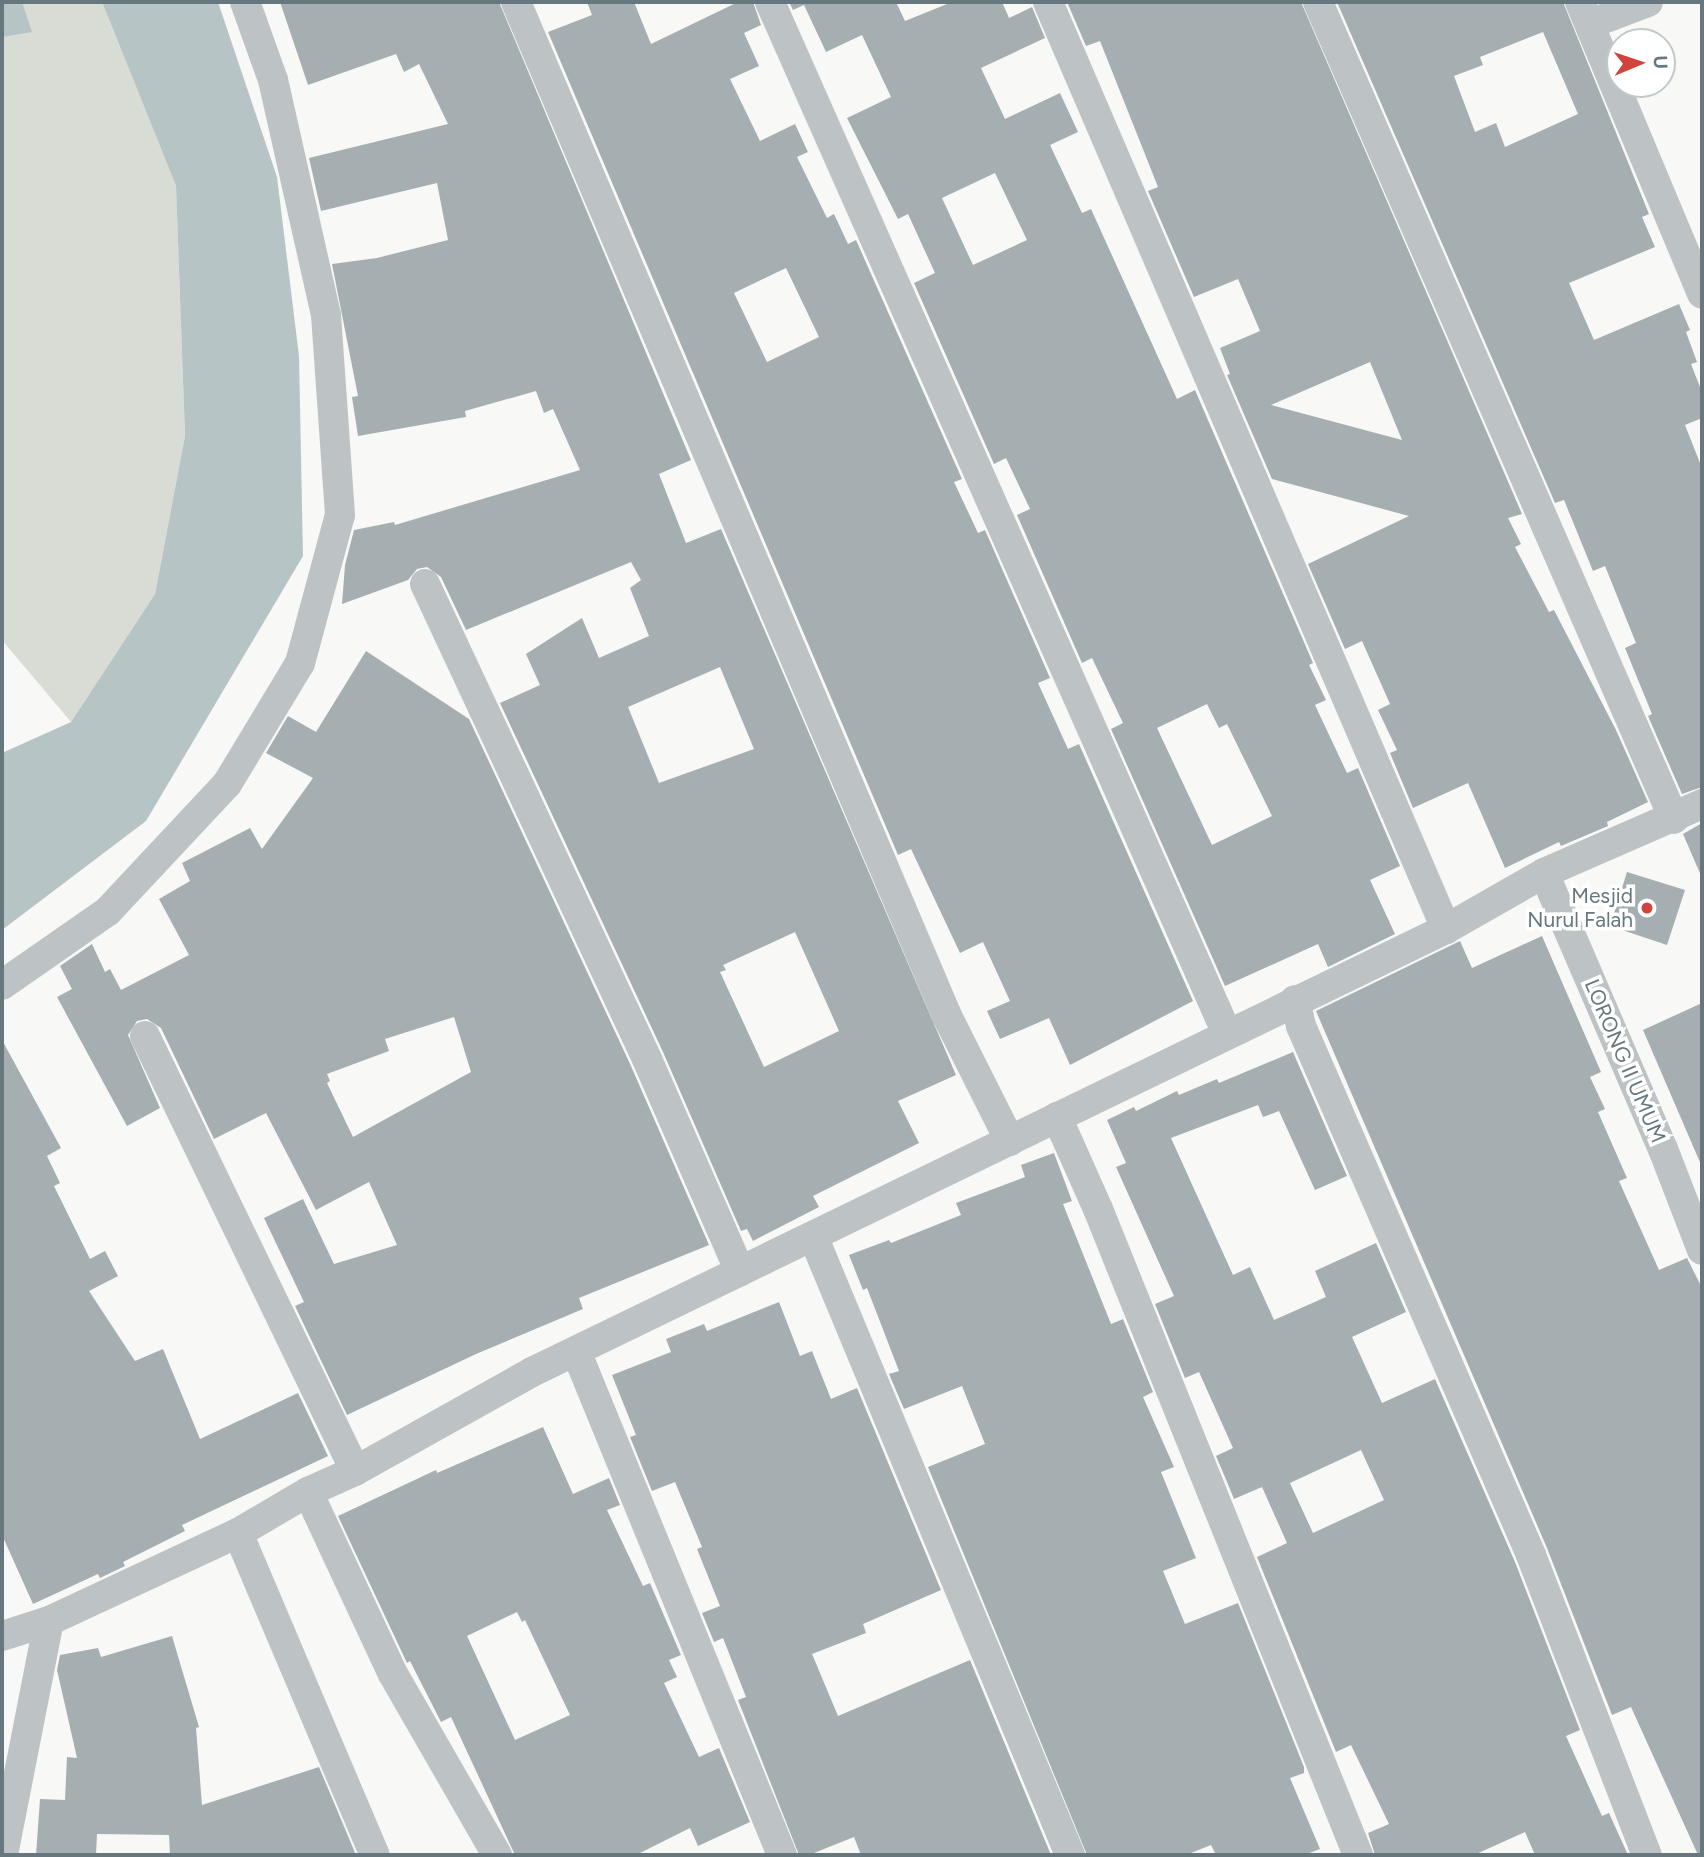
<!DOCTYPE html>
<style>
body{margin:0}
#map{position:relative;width:1704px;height:1857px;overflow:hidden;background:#f8f8f6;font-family:Figtree,sans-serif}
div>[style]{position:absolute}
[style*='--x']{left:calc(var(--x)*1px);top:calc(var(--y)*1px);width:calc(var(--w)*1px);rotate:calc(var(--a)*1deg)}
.green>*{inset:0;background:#d9dcd5}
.water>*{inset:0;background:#b6c4c6}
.building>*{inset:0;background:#a5afb2}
.minor>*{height:30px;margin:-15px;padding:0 15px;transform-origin:15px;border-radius:15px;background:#bdc3c5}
.dots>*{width:19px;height:19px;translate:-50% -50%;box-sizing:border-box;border:4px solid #fff;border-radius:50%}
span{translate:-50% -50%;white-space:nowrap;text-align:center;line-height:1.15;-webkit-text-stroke:7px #fff;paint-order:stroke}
.poi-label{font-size:21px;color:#66787e}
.right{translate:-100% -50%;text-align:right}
.street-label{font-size:21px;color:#66787e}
.frame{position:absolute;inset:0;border:4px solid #66787e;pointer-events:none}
.north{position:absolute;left:1606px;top:28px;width:70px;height:70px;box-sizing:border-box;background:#fff;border:2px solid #c2c9cb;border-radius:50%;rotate:88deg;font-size:19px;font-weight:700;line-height:28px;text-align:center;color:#66787e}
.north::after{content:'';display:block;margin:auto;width:24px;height:32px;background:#d2433b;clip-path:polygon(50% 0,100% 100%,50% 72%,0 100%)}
</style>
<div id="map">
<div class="green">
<div style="clip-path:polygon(2px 2px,102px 2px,176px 186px,185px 436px,155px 594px,71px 722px,2px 640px)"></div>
</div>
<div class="water">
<div style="clip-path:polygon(2px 2px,22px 2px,32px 32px,2px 37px)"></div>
<div style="clip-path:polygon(102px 2px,218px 2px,277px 177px,299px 356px,303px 556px,146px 821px,2px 930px,2px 753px,71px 722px,155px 594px,185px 436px,176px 186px)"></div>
</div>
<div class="building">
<div style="clip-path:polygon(evenodd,280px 2px,499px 2px,691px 460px,659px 474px,686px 543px,721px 529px,956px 1075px,898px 1101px,919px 1143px,813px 1196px,819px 1207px,753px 1241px,747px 1229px,741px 1231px,663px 1052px,500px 703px,540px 685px,526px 654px,582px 618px,599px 658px,649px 636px,630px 588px,641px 580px,631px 562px,466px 630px,441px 577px,427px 567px,417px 569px,408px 580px,342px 604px,345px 565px,354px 530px,394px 522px,395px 525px,580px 470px,553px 409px,544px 413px,536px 391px,465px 411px,466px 417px,358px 436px,352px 397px,358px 396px,332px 264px,377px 258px,448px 240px,437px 183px,321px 211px,309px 158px,448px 124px,419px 64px,404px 72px,396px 54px,308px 85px,280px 2px,720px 667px,754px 749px,659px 783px,628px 707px,720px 667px,280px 2px,795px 932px,839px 1031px,764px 1067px,720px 972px,726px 970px,723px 965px,795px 932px)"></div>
<div style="clip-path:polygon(evenodd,587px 2px,634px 2px,651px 44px,738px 2px,753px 2px,761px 25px,744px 33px,759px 66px,730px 79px,760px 141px,795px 124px,808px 152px,797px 157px,827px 218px,834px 214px,848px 244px,856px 240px,962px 479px,954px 482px,978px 533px,985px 530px,1050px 678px,1038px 683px,1068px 749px,1079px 744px,1193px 1001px,1070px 1065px,1049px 1018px,1000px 1039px,987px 1011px,1010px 1001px,983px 942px,960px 953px,911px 849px,898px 855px,548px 32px,592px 15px,587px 2px,786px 268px,819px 337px,767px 362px,734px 293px,786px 268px)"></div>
<div style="clip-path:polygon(evenodd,789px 2px,896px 2px,905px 21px,952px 2px,1002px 2px,1009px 18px,1032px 7px,1045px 38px,981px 68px,1005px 119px,1060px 93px,1078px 132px,1050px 145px,1082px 213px,1091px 209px,1177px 399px,1195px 390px,1313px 663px,1309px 665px,1326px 700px,1315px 705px,1347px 773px,1358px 768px,1400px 866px,1370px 880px,1395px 934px,1328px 967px,1318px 944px,1225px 986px,1111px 729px,1123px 723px,1092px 658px,1082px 663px,1017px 515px,1030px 509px,1006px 458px,994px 464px,914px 283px,935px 273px,908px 214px,898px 219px,847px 118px,891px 97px,862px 35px,826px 52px,804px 5px,793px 10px,789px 2px,995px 173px,1027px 240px,973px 265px,942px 198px,995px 173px,789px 2px,1207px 704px,1219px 728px,1227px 724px,1272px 816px,1212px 845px,1157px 728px,1207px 704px)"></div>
<div style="clip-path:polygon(evenodd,1067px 2px,1301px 2px,1522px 514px,1508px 518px,1521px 544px,1515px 547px,1549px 612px,1554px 610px,1616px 730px,1648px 802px,1607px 822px,1608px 826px,1561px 846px,1559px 842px,1505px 868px,1468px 783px,1413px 808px,1390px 753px,1397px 750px,1378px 710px,1390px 704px,1362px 641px,1345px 649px,1308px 564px,1409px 516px,1272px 479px,1227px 375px,1230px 374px,1220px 348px,1260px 331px,1238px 279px,1194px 297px,1148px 191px,1158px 187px,1100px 41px,1086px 46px,1067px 2px,1370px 362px,1402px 440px,1271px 405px,1370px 362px)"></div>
<div style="clip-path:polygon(evenodd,1337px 2px,1563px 2px,1649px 214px,1642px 217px,1655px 247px,1569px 283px,1594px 340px,1679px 304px,1690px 330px,1686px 332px,1697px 362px,1691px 364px,1702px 392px,1702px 418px,1685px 425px,1702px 468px,1702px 787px,1682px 794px,1648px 716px,1652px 714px,1625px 648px,1636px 643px,1605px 566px,1593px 571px,1564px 500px,1555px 503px,1337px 2px,1543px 32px,1578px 114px,1505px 147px,1496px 123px,1475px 132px,1454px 76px,1483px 65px,1480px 57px,1543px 32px)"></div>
<div style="clip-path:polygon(evenodd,366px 651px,469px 719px,631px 1066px,709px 1245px,579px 1298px,583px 1309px,476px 1354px,347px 1415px,295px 1306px,304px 1302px,264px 1218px,303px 1199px,334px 1264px,397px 1245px,369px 1182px,316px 1210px,266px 1113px,214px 1139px,161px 1028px,147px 1019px,137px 1021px,128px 1035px,160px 1108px,127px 1126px,57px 997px,72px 989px,60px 966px,92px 944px,105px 972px,110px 969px,121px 990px,189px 955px,159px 899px,190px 881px,182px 863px,250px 828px,262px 849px,313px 778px,266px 753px,288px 716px,316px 732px,366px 651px,454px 1017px,471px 1072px,353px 1137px,327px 1083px,330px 1081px,327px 1074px,389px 1051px,385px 1039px,454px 1017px)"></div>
<div style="clip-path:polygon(1702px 823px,1702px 878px,1683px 834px)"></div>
<div style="clip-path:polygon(1627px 872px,1685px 890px,1667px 945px,1610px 926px)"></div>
<div style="clip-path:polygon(1542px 936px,1601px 1072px,1590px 1077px,1605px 1109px,1598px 1112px,1627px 1178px,1619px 1181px,1659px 1270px,1687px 1258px,1702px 1288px,1702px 1855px,1698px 1855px,1631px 1707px,1612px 1715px,1547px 1548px,1316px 1011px,1460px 941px,1472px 968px)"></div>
<div style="clip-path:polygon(1702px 1003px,1702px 1167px,1643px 1030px)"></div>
<div style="clip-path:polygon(2px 1040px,61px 1148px,47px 1156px,60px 1183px,54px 1186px,90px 1259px,105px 1251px,118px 1276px,89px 1291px,135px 1361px,163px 1349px,200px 1439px,298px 1393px,328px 1456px,182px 1525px,185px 1531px,123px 1562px,125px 1566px,100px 1578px,98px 1574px,33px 1604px,2px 1535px)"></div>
<div style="clip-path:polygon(evenodd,1293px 1052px,1347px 1176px,1315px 1190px,1279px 1111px,1263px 1117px,1258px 1105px,1171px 1138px,1233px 1275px,1250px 1267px,1274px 1320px,1326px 1297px,1315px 1271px,1376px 1243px,1406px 1312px,1352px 1337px,1382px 1403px,1435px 1379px,1515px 1562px,1580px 1730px,1566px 1736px,1602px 1816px,1609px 1813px,1628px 1855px,1535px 1855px,1525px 1832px,1474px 1855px,1375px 1855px,1368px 1833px,1389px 1824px,1351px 1745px,1336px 1752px,1257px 1557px,1287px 1543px,1262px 1487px,1234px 1499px,1227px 1482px,1216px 1456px,1233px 1448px,1199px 1372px,1185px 1378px,1155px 1304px,1174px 1296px,1116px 1167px,1126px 1163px,1107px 1120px,1134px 1107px,1136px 1111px,1177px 1091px,1179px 1095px,1217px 1079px,1219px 1083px,1293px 1052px,1361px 1450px,1384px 1500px,1313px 1533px,1290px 1483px,1361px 1450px)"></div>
<div style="clip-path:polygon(1054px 1153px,1072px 1201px,1063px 1204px,1111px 1324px,1123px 1319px,1153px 1392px,1143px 1397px,1174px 1467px,1161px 1472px,1196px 1558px,1163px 1571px,1185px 1624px,1238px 1603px,1304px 1767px,1304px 1773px,1290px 1778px,1320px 1849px,1304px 1855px,1216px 1855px,1211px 1845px,1186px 1855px,1087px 1855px,928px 1467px,985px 1444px,962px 1386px,904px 1409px,889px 1374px,899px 1371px,867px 1288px,863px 1290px,849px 1255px,889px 1240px,891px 1243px,961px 1215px,956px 1203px,1025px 1177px,1021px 1165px)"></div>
<div style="clip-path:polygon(779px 1302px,800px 1356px,812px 1351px,831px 1399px,857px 1388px,941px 1590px,863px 1624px,866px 1633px,812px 1654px,838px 1716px,970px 1660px,1051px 1855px,861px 1855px,854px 1837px,809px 1855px,799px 1855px,738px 1700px,746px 1697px,723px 1638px,714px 1642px,702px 1613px,720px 1606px,697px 1549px,702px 1547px,675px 1482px,652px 1491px,630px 1437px,636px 1435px,612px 1375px,671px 1352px,666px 1339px,704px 1324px,707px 1331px)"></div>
<div style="clip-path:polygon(evenodd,543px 1427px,573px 1494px,609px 1478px,620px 1505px,607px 1510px,643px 1586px,650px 1583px,681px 1655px,669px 1660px,677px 1677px,664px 1683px,699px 1757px,719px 1748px,750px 1822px,698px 1846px,690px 1828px,636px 1855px,515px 1855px,451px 1717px,441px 1722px,410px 1661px,407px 1663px,338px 1516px,436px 1470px,437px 1473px,543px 1427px,517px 1612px,522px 1622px,525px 1620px,570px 1715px,515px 1740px,467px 1636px,517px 1612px)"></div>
<div style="clip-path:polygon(172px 1636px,199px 1727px,196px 1728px,202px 1805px,319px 1767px,356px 1855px,170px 1855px,169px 1835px,97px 1834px,96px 1855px,36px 1855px,40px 1799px,65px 1800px,67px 1757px,77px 1758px,57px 1670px,60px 1655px,98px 1648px,101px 1657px)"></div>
</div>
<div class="minor">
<div style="--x:516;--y:2;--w:1102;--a:66.97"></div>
<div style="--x:947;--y:1016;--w:140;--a:63.3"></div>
<div style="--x:770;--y:2;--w:1129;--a:66.11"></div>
<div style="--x:1048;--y:2;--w:1009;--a:66.76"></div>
<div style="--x:1318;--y:2;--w:891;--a:66.46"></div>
<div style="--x:1580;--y:2;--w:316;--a:67.3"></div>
<div style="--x:1590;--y:24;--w:62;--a:-20.8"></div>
<div style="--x:425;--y:584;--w:524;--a:64.95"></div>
<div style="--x:647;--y:1059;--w:232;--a:66.4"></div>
<div style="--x:1544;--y:873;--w:301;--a:66.7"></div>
<div style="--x:1663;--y:1149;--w:108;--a:68.9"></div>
<div style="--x:2;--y:985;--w:129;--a:-34.9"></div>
<div style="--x:108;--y:911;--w:174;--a:-46.9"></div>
<div style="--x:227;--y:784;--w:141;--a:-58.9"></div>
<div style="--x:300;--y:663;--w:153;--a:-74.9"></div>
<div style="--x:340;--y:515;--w:200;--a:-94"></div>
<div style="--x:326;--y:315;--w:241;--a:-102.7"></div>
<div style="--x:273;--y:80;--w:83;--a:-109.7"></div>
<div style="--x:1295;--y:1000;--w:27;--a:77"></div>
<div style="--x:1301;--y:1026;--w:577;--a:66.5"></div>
<div style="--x:1531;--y:1555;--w:322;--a:68.9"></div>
<div style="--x:145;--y:1036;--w:483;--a:64.2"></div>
<div style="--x:1057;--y:1117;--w:101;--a:66"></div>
<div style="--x:1098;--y:1209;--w:696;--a:68.08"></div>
<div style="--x:813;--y:1236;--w:670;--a:67.45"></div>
<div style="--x:576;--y:1351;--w:544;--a:67.77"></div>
<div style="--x:308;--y:1492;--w:201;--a:65"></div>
<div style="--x:393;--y:1674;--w:209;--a:60.1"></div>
<div style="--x:238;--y:1533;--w:350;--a:67"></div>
<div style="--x:2;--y:1636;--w:49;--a:-17.7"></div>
<div style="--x:49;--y:1621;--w:208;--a:-25"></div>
<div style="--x:238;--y:1533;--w:81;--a:-30.4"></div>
<div style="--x:308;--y:1492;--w:51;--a:-24.1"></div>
<div style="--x:355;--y:1471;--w:203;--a:-29.2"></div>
<div style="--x:532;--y:1372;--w:1016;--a:-25.86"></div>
<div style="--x:1446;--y:929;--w:113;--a:-29.7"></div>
<div style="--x:1544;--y:873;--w:172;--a:-23.6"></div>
<div style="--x:3;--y:1855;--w:238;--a:-78.9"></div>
</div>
<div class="dots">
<div style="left:1647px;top:908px;background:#d2433b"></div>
</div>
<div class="poi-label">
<span class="right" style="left:1633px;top:908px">Mesjid<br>Nurul Falah</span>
</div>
<div class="street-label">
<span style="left:1625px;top:1061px;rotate:67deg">LORONG II UMUM</span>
</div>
<div class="frame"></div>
<div class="north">U</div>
</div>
